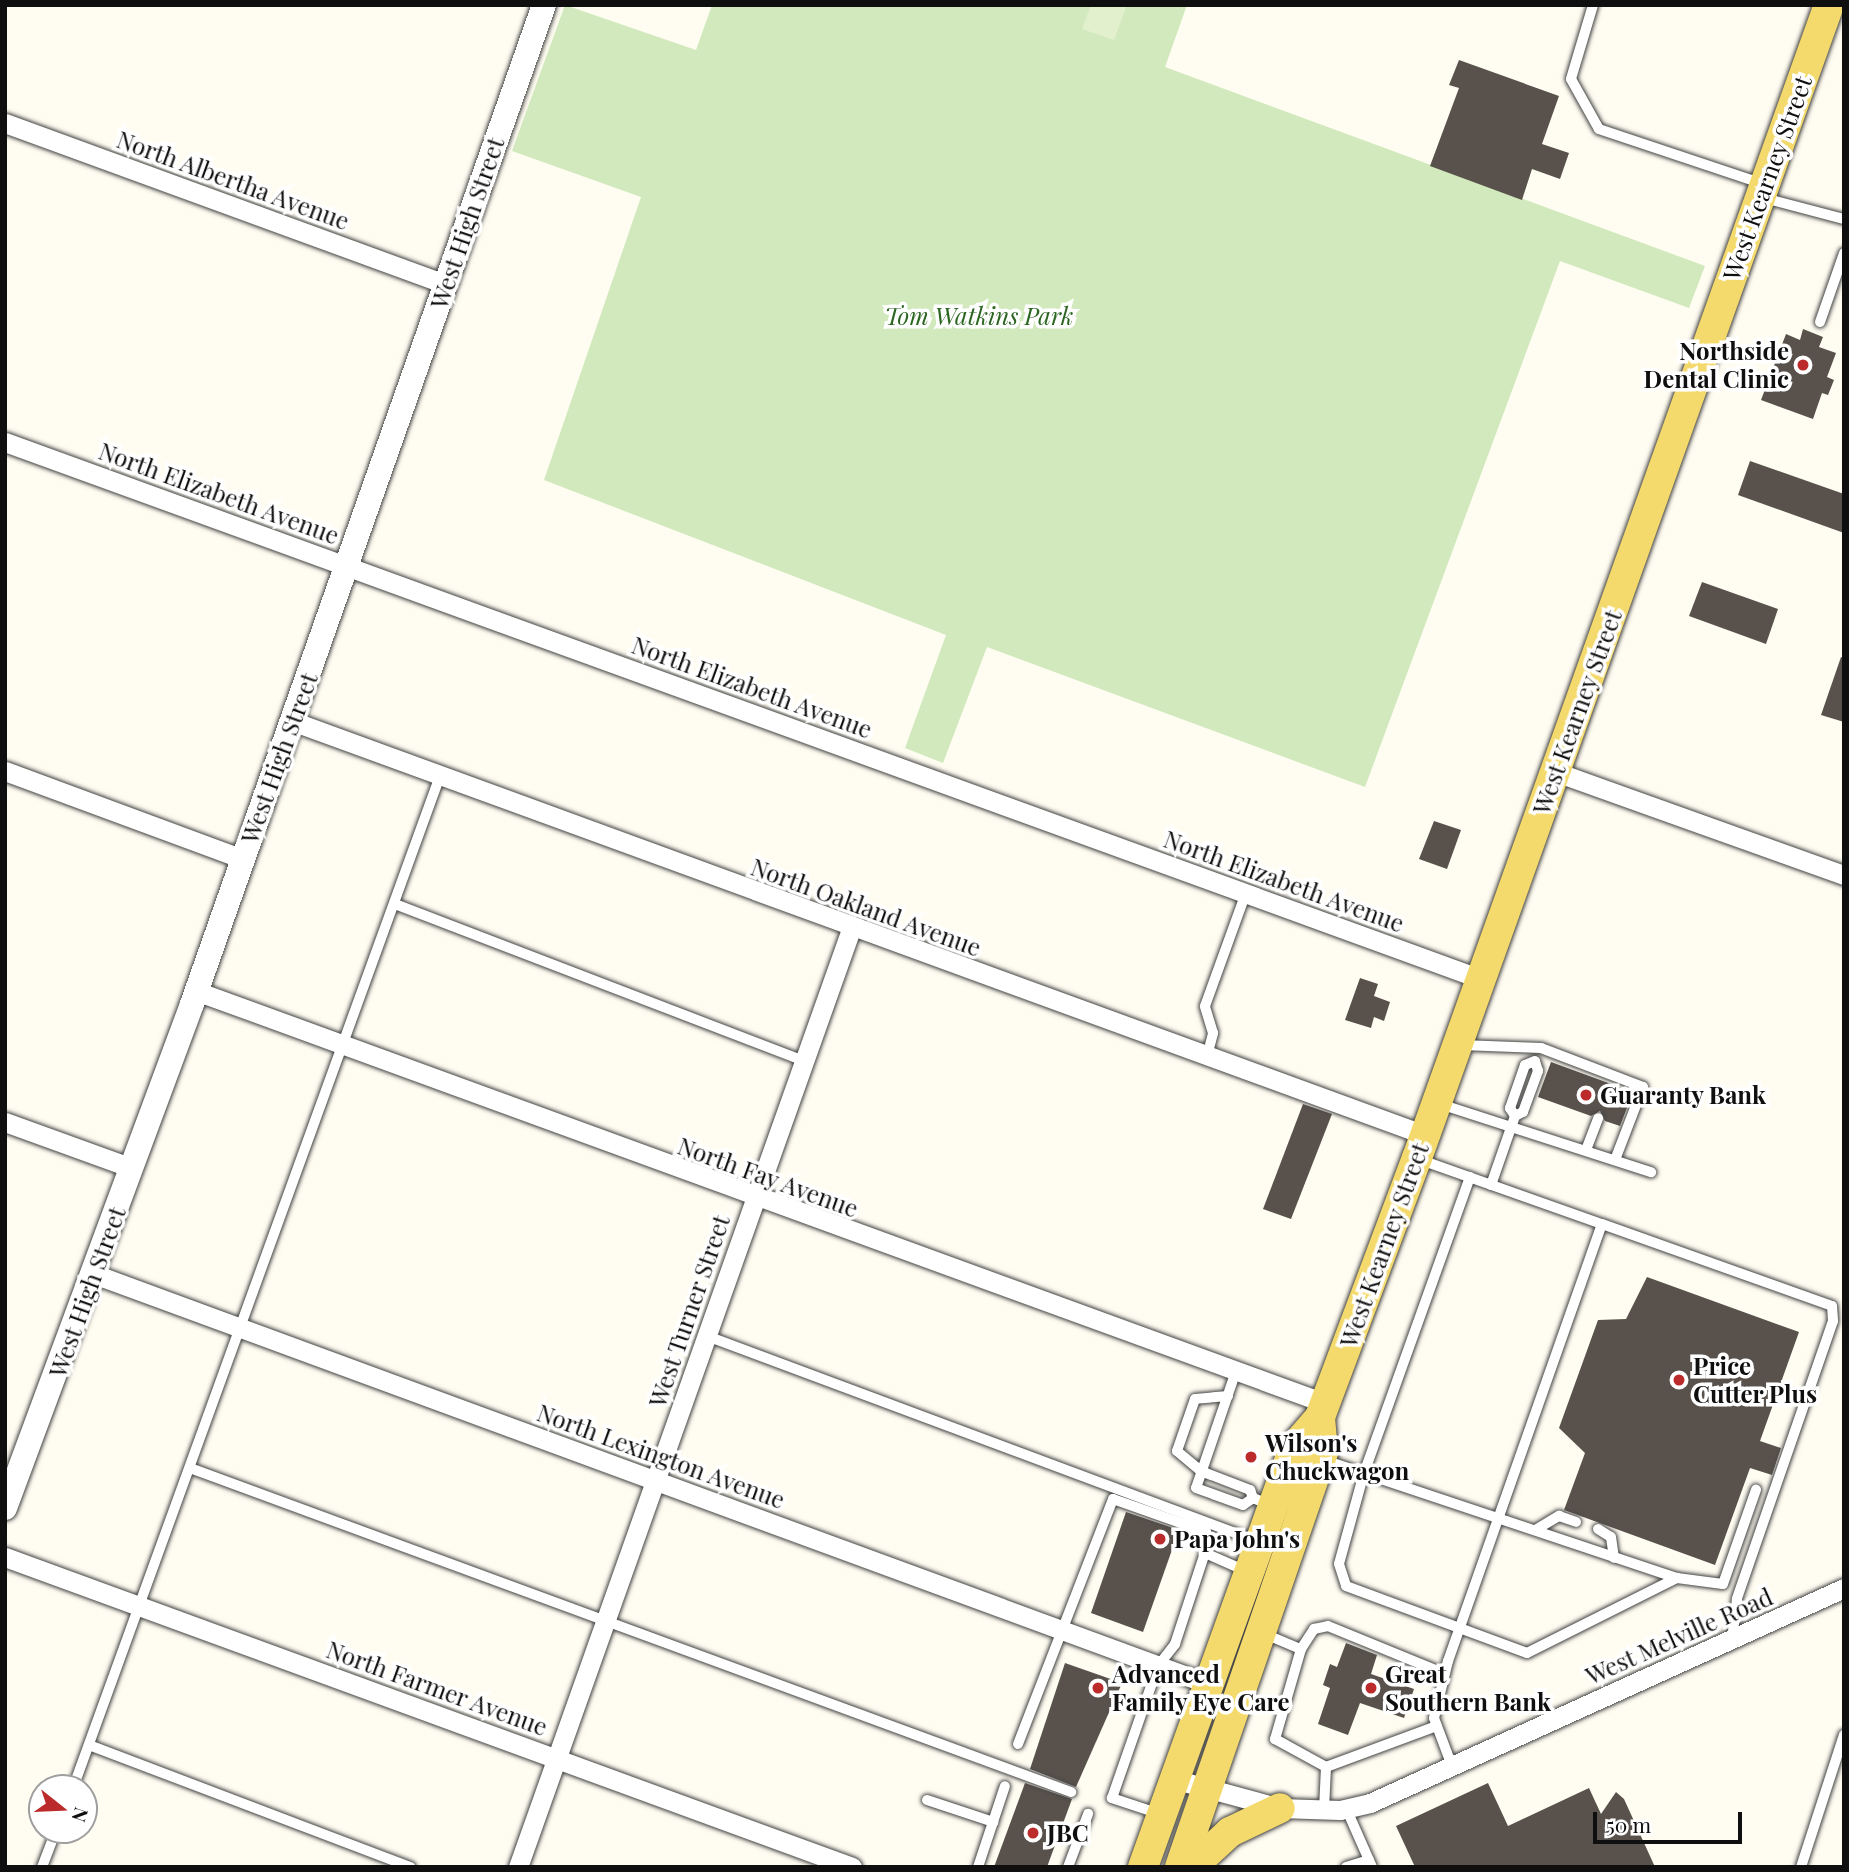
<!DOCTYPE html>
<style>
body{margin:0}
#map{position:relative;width:1849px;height:1872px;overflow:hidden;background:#fffdf2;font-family:"Playfair Display",serif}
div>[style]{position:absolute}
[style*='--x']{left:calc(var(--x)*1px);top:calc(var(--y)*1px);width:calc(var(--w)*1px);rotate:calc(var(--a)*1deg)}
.green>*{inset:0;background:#d1e9bc}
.pitch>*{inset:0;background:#e2f0ce}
.building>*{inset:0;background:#58514c}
.roads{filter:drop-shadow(0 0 2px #424242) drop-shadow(0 0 2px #424242)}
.service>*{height:10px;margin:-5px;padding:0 5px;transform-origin:5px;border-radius:5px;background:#fff}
.minor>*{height:19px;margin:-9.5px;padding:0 9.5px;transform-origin:9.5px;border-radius:9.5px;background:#fff}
.tertiary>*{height:24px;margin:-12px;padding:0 12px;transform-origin:12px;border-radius:12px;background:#fff}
.primary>*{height:30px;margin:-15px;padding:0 15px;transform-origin:15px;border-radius:15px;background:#f4da6d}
.dots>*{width:19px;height:19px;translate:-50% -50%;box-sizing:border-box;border:4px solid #fff;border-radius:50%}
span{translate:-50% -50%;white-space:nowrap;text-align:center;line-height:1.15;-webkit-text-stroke:7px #fff;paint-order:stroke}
.street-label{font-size:24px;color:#0f0f0f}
.park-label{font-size:24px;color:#2b6621;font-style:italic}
.poi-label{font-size:24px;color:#0f0f0f;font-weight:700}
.right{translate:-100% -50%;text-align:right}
.left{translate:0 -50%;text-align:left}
.frame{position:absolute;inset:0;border:7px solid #0f0f0f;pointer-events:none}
.north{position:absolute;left:28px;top:1774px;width:70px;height:70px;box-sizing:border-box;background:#fff;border:2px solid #9f9f9f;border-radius:50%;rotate:108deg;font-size:19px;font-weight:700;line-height:28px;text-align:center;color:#0f0f0f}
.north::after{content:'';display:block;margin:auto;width:24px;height:32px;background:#bc2b2b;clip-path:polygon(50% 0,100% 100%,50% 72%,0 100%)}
.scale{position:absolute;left:1593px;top:1812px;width:149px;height:32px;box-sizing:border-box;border:4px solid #0f0f0f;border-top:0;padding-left:9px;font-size:21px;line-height:24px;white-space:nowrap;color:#0f0f0f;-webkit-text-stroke:5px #fff;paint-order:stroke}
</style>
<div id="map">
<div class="green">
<div style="clip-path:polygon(565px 5px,696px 50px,712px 5px,1187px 5px,1165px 67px,1705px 266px,1689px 308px,1560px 261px,1365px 787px,987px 647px,943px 763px,905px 748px,946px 635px,544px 480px,641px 197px,512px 151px)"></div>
</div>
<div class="pitch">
<div style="clip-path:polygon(1091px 5px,1127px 5px,1114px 40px,1082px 29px)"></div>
</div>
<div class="building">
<div style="clip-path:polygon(1459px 60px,1559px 96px,1542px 144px,1569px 153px,1560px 179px,1532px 169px,1522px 200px,1430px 166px,1459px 88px,1449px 85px)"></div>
<div style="clip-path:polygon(1803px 329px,1823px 337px,1819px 347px,1836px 353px,1827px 377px,1834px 380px,1828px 395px,1822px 393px,1813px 419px,1761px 400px,1786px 334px,1800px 340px)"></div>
<div style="clip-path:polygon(1750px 461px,1844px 494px,1844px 533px,1738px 495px)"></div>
<div style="clip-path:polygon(1702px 582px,1778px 609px,1766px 644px,1689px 616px)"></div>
<div style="clip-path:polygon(1841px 657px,1844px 658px,1844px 722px,1821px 715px)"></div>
<div style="clip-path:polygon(1434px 821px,1461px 830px,1447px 869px,1419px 859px)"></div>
<div style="clip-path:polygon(1360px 978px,1378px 984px,1374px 996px,1390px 1002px,1384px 1021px,1374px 1017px,1371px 1028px,1345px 1020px)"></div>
<div style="clip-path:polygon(1551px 1062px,1633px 1092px,1620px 1126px,1605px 1121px,1600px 1111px,1591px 1116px,1538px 1097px)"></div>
<div style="clip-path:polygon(1303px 1104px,1332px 1114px,1291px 1219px,1263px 1209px)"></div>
<div style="clip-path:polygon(1647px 1277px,1799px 1332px,1760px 1441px,1781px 1448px,1772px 1475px,1750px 1468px,1715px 1565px,1564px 1510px,1585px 1453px,1559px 1428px,1598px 1320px,1626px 1319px)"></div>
<div style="clip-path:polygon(1126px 1512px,1179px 1530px,1143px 1632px,1091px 1613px)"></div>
<div style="clip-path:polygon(1346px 1643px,1377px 1655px,1371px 1674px,1414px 1689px,1404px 1718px,1360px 1703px,1348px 1735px,1318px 1724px,1330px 1688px,1323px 1685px,1330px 1664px,1337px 1667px)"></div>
<div style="clip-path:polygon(1065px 1663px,1122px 1683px,1076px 1787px,1030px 1769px)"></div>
<div style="clip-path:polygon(1025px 1783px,1072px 1799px,1047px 1867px,994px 1867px)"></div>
<div style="clip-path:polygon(1488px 1783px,1508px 1826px,1589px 1788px,1601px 1814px,1616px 1792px,1624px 1799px,1655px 1867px,1415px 1867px,1396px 1826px)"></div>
</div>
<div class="roads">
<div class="service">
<div style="--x:1593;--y:5;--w:77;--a:106.6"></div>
<div style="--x:1571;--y:79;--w:57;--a:60.8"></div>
<div style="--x:1599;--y:129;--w:173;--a:18.5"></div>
<div style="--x:1764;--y:198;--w:83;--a:14.7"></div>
<div style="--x:1820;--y:322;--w:73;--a:-70.8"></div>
<div style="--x:395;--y:904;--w:437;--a:21"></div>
<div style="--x:1461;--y:1045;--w:80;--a:2.1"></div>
<div style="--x:1541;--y:1048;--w:109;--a:20.9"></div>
<div style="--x:1643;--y:1087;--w:78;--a:111"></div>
<div style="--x:1207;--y:1056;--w:24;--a:-75"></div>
<div style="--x:1213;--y:1033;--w:28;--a:-107"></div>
<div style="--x:1205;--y:1006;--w:120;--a:-70.1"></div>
<div style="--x:1440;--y:1104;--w:222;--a:17.9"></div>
<div style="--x:1586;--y:1150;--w:34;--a:-69"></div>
<div style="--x:1421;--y:1160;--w:192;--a:19.5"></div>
<div style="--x:1470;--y:1177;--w:314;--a:109.7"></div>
<div style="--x:1364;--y:1473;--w:94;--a:105.4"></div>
<div style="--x:1339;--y:1564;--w:23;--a:72"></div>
<div style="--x:1346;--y:1586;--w:193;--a:20.3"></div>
<div style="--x:1527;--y:1653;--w:168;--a:-26.6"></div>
<div style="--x:1677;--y:1578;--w:46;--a:7.4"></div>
<div style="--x:1723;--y:1584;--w:100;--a:-70.7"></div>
<div style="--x:1491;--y:1185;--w:73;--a:-70.8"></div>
<div style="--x:1515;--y:1116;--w:9;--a:-27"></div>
<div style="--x:1523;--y:1112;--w:44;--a:-69.9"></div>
<div style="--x:1538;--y:1071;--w:10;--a:-107"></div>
<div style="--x:1535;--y:1061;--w:11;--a:158"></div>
<div style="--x:1525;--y:1065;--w:46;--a:109.2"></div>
<div style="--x:1510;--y:1108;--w:9;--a:58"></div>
<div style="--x:707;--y:1336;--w:575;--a:20.45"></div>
<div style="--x:1235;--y:1374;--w:120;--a:108.9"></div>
<div style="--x:1196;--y:1488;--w:50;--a:19.9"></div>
<div style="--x:1243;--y:1505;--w:12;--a:-35"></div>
<div style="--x:1228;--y:1396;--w:33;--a:175"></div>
<div style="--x:1195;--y:1399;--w:55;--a:109.1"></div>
<div style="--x:1177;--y:1451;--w:31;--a:40"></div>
<div style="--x:1201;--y:1471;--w:53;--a:21.2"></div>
<div style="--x:1250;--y:1490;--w:9;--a:69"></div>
<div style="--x:1253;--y:1498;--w:18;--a:22"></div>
<div style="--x:1324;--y:1460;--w:372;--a:18.5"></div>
<div style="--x:190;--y:1468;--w:939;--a:20.19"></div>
<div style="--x:1537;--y:1529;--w:26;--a:-31"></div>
<div style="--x:1559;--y:1516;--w:18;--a:19"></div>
<div style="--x:1598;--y:1529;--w:15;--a:32"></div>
<div style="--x:1611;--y:1537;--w:21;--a:82"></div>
<div style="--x:1265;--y:1634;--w:39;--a:23"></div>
<div style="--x:1301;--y:1649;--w:94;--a:106.1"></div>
<div style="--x:1275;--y:1739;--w:58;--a:28.8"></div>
<div style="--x:1326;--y:1767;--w:43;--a:92.7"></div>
<div style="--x:1301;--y:1649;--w:24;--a:-57"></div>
<div style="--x:1314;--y:1629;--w:14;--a:-12"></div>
<div style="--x:1328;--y:1626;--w:126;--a:22.3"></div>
<div style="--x:1018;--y:1744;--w:263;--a:-68.8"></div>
<div style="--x:1113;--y:1499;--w:99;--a:19.5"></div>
<div style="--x:1206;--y:1532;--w:21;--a:93"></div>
<div style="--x:89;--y:1745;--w:344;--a:20.8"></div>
<div style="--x:1452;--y:1766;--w:51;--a:-110.6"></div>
<div style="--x:1434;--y:1718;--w:59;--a:-76.2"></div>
<div style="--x:1448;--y:1661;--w:463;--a:-70.6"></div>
<div style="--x:1602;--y:1224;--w:244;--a:19.6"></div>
<div style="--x:1832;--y:1306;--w:15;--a:86"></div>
<div style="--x:1833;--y:1321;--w:294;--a:109.1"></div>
<div style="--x:1737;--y:1599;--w:39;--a:97"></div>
<div style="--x:1326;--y:1767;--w:118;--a:-20.3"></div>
<div style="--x:73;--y:1788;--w:1076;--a:-70.07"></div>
<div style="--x:927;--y:1800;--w:70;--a:18.4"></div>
<div style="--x:1346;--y:1808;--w:64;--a:66.2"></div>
<div style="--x:1160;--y:1814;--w:51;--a:-161.6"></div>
<div style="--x:1112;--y:1798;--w:140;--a:-70.8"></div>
<div style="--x:1158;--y:1666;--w:28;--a:-52"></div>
<div style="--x:1175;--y:1644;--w:96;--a:-71.8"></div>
<div style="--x:1205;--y:1553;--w:45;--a:23.7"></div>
<div style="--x:42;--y:1867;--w:40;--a:-69"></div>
<div style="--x:978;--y:1867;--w:85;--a:-71.6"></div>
<div style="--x:1068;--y:1867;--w:57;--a:-69.3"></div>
<div style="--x:1346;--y:1867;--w:24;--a:-17"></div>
<div style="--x:1801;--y:1867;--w:139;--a:-72"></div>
</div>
<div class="minor">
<div style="--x:5;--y:123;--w:469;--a:20.1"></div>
<div style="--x:5;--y:442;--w:1571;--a:19.99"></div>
<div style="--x:292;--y:721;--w:1206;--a:20.07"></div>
<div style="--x:5;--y:771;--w:254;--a:20.3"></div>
<div style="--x:1556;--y:772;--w:306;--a:19.7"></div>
<div style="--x:196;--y:991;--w:1202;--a:20.05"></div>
<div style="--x:5;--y:1122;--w:135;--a:19.9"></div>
<div style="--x:94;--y:1274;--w:1190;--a:20.2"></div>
<div style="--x:5;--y:1557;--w:902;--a:20.1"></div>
<div style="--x:1177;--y:1780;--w:107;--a:15.2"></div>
<div style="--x:1280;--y:1808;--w:60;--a:1.9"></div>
<div style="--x:1340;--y:1810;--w:31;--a:-13"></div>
<div style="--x:1370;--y:1803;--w:520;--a:-24.4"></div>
<div style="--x:518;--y:1867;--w:995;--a:-70.45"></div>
</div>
<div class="tertiary">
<div style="--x:5;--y:1508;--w:538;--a:-69.64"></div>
<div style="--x:192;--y:1004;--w:1059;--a:-70.59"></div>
</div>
<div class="primary">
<div style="--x:1143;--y:1867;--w:446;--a:-70.2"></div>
<div style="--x:1294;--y:1447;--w:40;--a:-49"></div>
<div style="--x:1320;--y:1417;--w:277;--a:-69.5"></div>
<div style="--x:1417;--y:1158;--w:1224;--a:-70.34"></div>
<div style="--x:1180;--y:1867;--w:439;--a:-71"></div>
<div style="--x:1323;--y:1452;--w:35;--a:-95"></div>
<div style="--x:1192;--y:1867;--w:52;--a:-42.6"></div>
<div style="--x:1230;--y:1832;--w:55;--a:-25.6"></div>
</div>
</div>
<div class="dots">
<div style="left:1803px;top:365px;background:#bc2b2b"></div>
<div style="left:1586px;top:1095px;background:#bc2b2b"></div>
<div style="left:1679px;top:1380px;background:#bc2b2b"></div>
<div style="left:1251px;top:1457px;background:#bc2b2b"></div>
<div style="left:1160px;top:1539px;background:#bc2b2b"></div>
<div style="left:1098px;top:1688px;background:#bc2b2b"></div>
<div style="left:1371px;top:1688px;background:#bc2b2b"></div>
<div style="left:1033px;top:1833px;background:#bc2b2b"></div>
</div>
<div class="street-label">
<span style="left:1767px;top:178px;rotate:-70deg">West Kearney Street</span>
<span style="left:233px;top:180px;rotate:20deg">North Albertha Avenue</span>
<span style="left:467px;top:223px;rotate:-71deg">West High Street</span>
<span style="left:219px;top:493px;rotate:20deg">North Elizabeth Avenue</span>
<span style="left:752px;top:687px;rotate:20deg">North Elizabeth Avenue</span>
<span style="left:1577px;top:712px;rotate:-70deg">West Kearney Street</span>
<span style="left:279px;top:758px;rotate:-70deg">West High Street</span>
<span style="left:1284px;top:881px;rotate:20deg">North Elizabeth Avenue</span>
<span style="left:866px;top:907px;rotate:20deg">North Oakland Avenue</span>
<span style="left:768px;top:1177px;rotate:20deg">North Fay Avenue</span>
<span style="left:1384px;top:1245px;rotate:-70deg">West Kearney Street</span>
<span style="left:87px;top:1292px;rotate:-70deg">West High Street</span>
<span style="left:689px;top:1311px;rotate:-71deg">West Turner Street</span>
<span style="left:661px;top:1456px;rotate:20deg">North Lexington Avenue</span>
<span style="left:1679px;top:1636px;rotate:-24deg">West Melville Road</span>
<span style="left:437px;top:1688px;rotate:20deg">North Farmer Avenue</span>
</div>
<div class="park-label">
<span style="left:979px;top:316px">Tom Watkins Park</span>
</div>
<div class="poi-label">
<span class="right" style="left:1789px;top:365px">Northside<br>Dental Clinic</span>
<span class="left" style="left:1600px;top:1095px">Guaranty Bank</span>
<span class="left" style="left:1693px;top:1380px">Price<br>Cutter Plus</span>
<span class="left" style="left:1265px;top:1457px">Wilson's<br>Chuckwagon</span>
<span class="left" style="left:1174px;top:1539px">Papa John's</span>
<span class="left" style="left:1112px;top:1688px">Advanced<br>Family Eye Care</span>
<span class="left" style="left:1385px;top:1688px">Great<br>Southern Bank</span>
<span class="left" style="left:1047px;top:1833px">JBC</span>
</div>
<div class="frame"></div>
<div class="north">N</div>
<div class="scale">50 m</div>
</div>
